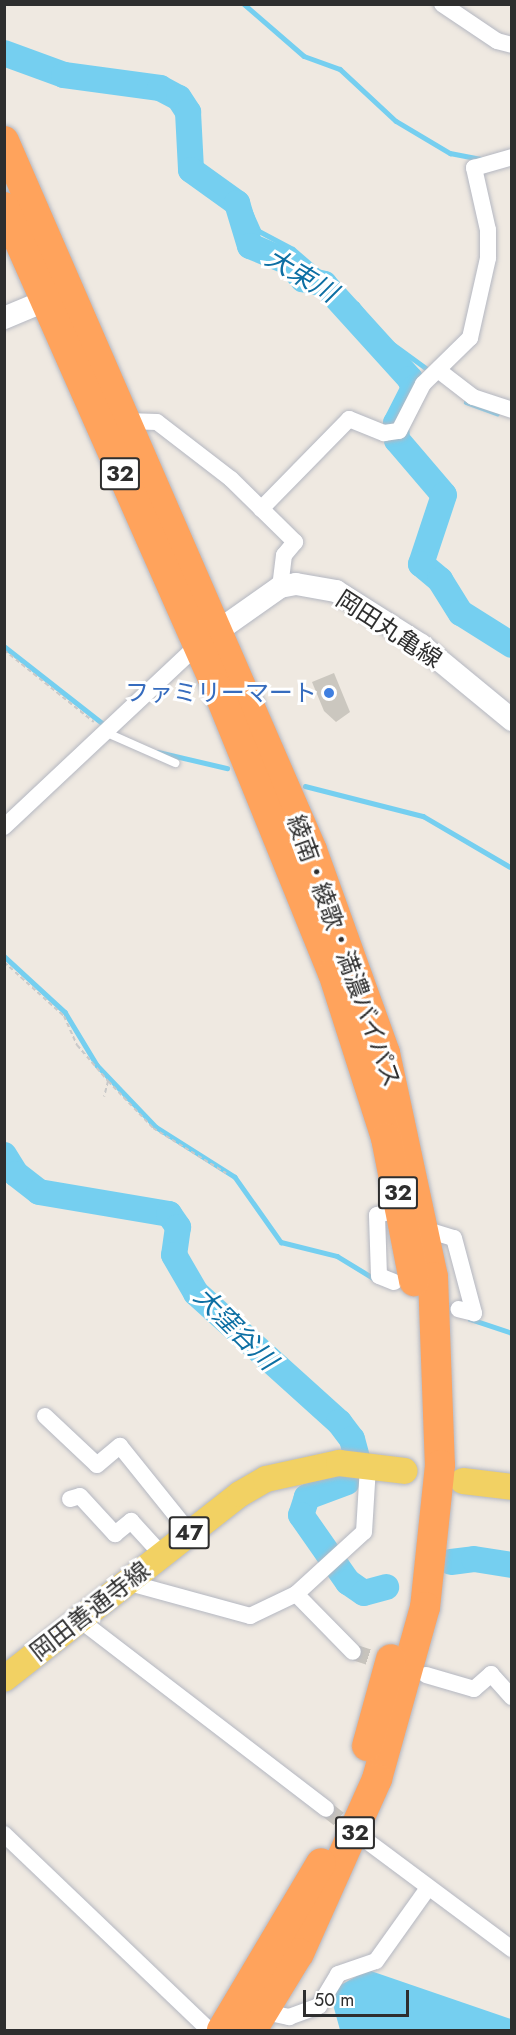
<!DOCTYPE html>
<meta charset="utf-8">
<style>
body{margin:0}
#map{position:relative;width:516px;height:2035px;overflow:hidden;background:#efe9e1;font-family:Jost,"Noto Sans JP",sans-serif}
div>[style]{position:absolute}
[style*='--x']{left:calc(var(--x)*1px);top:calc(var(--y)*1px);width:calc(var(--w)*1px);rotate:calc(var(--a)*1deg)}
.water>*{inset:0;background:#75cff0}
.stream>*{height:4.5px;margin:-2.25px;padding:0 2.25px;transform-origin:2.25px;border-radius:2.25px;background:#75cff0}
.river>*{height:26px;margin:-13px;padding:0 13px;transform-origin:13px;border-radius:13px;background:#75cff0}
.building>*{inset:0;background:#cbc7bf}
.street-tunnel>*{height:16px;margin-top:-8px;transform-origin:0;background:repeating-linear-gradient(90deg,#c8c4bd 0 16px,transparent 0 24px)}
.path>*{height:2px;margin-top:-1px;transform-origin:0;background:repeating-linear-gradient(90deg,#c9c9c9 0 4.5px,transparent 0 7.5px)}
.roads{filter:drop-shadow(0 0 2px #b4b7c1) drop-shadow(0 0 2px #b4b7c1)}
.lane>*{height:8px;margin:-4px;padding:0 4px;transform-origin:4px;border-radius:4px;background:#fff}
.street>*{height:16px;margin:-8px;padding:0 8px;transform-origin:8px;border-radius:8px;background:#fff}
.secondary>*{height:22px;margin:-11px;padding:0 11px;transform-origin:11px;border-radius:11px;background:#fff}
.primary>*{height:26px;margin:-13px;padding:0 13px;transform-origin:13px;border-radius:13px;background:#f2d163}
.highway>*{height:30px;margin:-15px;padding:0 15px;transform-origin:15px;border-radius:15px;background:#ffa35c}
.dots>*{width:16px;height:16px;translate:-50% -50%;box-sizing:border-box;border:3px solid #fff;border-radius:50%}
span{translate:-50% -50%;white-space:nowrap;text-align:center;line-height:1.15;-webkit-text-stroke:6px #fff;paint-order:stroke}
.shield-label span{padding:2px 4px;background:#fff;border:2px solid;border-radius:4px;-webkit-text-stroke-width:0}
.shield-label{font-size:22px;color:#2e2e2e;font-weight:700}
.street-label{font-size:24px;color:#2e2e2e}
.shop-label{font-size:24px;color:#366cbe}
.right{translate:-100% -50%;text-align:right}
.water-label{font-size:26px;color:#0d6fa3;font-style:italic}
.frame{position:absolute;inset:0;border:6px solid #2e2e2e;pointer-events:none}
.scale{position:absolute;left:303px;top:1990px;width:106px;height:27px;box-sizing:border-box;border:3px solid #2e2e2e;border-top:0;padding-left:8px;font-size:18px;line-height:21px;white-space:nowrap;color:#2e2e2e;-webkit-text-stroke:4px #fff;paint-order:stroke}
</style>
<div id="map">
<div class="water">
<div style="clip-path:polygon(368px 1970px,511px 2019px,511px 2030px,340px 2030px,334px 2008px,337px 1987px)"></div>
</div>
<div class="stream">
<div style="--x:244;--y:4;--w:79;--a:40.9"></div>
<div style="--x:304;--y:56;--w:38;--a:20"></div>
<div style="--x:340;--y:69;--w:76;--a:42.9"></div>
<div style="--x:396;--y:121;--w:63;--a:30.7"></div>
<div style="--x:450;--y:153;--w:31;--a:11"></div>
<div style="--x:229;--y:198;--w:19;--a:18"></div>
<div style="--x:247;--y:204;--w:30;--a:66"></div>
<div style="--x:259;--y:231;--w:38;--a:28"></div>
<div style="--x:293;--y:249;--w:84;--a:40.7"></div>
<div style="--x:357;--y:304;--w:41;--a:52"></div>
<div style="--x:382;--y:336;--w:59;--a:36.1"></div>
<div style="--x:466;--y:402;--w:33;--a:20"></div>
<div style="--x:4;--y:646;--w:130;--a:38.1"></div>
<div style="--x:158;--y:752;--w:71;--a:13.1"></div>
<div style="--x:305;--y:786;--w:122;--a:14.3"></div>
<div style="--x:423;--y:816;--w:103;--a:30.3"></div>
<div style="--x:4;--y:956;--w:83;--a:42.6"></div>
<div style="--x:65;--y:1012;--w:62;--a:58.9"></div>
<div style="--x:97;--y:1065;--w:86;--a:46.4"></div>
<div style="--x:156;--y:1127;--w:93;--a:32.3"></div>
<div style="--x:235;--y:1177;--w:80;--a:54.7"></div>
<div style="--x:281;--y:1242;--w:58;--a:14"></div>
<div style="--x:337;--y:1256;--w:44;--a:31.2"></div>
<div style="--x:470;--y:1319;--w:44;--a:18.4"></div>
</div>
<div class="river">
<div style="--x:4;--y:53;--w:64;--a:20.1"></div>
<div style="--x:64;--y:75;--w:97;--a:7.7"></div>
<div style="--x:160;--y:88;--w:21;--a:28"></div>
<div style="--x:179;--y:98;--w:17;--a:57"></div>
<div style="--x:188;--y:112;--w:58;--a:87"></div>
<div style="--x:191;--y:170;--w:57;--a:35.7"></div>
<div style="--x:237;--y:203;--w:45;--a:73.2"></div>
<div style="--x:250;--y:246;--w:41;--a:22.8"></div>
<div style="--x:288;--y:262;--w:23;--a:49"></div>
<div style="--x:303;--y:279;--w:22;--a:13"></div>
<div style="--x:324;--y:284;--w:128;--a:47.8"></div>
<div style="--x:410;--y:379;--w:10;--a:66"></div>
<div style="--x:414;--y:388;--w:39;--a:117"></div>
<div style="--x:396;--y:423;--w:17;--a:87"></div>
<div style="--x:397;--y:440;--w:72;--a:49.5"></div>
<div style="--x:444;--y:495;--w:73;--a:108.4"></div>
<div style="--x:421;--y:564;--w:25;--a:40"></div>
<div style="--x:440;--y:580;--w:39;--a:58"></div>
<div style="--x:461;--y:613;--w:60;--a:32.1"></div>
<div style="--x:4;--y:1155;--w:22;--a:58"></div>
<div style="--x:16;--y:1174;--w:29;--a:38"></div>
<div style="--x:39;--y:1192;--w:132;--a:9.6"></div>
<div style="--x:169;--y:1214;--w:16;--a:55"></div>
<div style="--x:178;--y:1227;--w:28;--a:98"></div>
<div style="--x:174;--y:1255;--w:44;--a:59.9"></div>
<div style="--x:196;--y:1293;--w:193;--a:42.1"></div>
<div style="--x:339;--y:1422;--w:21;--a:53"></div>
<div style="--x:352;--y:1439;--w:20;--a:75"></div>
<div style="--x:347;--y:1482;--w:43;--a:159.4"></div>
<div style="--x:307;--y:1497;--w:19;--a:108"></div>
<div style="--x:301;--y:1515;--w:82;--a:55"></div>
<div style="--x:348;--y:1582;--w:19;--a:35"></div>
<div style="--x:364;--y:1593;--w:23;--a:-15"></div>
<div style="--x:451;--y:1562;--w:23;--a:-7"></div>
<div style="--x:474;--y:1559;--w:38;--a:9"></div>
</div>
<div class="building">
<div style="clip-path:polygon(334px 673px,350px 712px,336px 722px,324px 711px,312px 682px)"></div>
</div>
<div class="street-tunnel">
<div style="--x:353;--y:1652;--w:45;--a:18"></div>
<div style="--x:326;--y:1809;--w:41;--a:38"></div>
</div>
<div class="path">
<div style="--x:4;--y:650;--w:115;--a:38.7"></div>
<div style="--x:4;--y:962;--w:81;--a:42"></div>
<div style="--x:64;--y:1016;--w:32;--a:66"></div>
<div style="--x:77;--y:1045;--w:48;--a:49.3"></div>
<div style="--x:108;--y:1081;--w:16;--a:104"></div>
<div style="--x:108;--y:1081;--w:65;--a:46.2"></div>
<div style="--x:153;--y:1128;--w:86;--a:31.7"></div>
</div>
<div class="roads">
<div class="lane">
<div style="--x:105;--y:732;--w:77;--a:23.9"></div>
</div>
<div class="street">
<div style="--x:442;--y:4;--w:66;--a:33.9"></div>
<div style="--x:497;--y:41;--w:16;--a:15"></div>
<div style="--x:438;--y:370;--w:44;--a:37.6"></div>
<div style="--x:473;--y:397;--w:41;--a:18.4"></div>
<div style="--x:126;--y:421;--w:31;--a:2"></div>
<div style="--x:157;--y:422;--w:93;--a:37.6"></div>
<div style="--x:231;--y:479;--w:90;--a:44.5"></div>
<div style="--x:295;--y:542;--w:17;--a:130"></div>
<div style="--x:284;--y:555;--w:32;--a:97"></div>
<div style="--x:261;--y:509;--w:126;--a:-45.6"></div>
<div style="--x:349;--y:419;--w:38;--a:22"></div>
<div style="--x:384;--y:433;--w:15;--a:-8"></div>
<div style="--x:399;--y:431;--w:53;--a:-62.9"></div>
<div style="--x:423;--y:384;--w:66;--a:-44.4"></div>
<div style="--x:470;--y:338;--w:82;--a:-77.3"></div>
<div style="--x:488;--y:258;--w:28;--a:-90"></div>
<div style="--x:488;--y:230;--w:64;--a:-102.7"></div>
<div style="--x:474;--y:168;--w:40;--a:-16"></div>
<div style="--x:4;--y:827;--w:265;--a:-43.2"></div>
<div style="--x:427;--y:1230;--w:28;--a:17"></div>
<div style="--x:454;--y:1238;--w:78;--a:75.1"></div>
<div style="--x:474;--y:1313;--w:16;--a:-166"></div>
<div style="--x:394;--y:1282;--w:16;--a:-158"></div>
<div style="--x:379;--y:1276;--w:61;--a:-91.9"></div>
<div style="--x:377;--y:1215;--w:25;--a:-14"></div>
<div style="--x:45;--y:1416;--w:71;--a:43.3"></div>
<div style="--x:97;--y:1465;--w:30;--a:-40"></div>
<div style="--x:120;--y:1446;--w:112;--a:51.2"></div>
<div style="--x:70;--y:1499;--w:10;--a:-17"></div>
<div style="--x:80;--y:1496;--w:52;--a:47.4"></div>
<div style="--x:115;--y:1534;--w:21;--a:-39"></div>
<div style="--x:131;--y:1521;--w:46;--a:47.6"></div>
<div style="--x:126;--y:1582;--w:129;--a:15.3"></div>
<div style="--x:250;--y:1616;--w:51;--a:-25.6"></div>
<div style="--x:296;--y:1594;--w:92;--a:-42.4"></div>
<div style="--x:364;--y:1532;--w:65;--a:-86.5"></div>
<div style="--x:296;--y:1594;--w:81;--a:45.5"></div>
<div style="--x:80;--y:1620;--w:310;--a:37.5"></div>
<div style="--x:426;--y:1675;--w:50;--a:16.3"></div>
<div style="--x:474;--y:1689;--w:23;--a:-41"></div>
<div style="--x:491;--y:1674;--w:31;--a:48"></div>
<div style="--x:4;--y:1834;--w:284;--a:43.7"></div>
<div style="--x:371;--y:1844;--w:176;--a:36.7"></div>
<div style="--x:265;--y:2012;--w:25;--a:12"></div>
<div style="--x:289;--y:2017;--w:32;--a:-20"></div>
<div style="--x:319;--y:2006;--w:37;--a:-59"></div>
<div style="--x:338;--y:1974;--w:40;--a:-18.9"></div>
<div style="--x:376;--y:1961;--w:90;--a:-54.5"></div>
</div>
<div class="secondary">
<div style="--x:4;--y:318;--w:60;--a:-22.7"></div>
<div style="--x:205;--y:640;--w:92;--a:-35.2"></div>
<div style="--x:280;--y:587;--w:16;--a:-11"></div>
<div style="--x:296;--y:584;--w:41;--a:9.9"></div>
<div style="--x:336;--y:591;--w:101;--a:32.4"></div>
<div style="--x:421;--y:645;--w:118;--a:39.5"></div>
</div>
<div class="primary">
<div style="--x:463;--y:1481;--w:49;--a:7"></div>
<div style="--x:4;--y:1679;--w:300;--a:-38.1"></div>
<div style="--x:240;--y:1494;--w:30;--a:-30"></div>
<div style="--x:266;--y:1479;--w:75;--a:-12.4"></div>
<div style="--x:339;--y:1463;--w:66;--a:6.9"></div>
</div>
<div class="highway">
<div style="--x:4;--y:141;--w:773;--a:66.52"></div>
<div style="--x:312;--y:850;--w:216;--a:70.2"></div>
<div style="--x:385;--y:1053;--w:229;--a:77.9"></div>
<div style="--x:433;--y:1277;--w:188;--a:87.9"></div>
<div style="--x:440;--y:1465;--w:143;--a:96"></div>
<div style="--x:425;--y:1607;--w:179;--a:105.6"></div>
<div style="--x:377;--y:1779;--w:191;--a:114.1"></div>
<div style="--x:299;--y:1953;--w:90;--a:121.4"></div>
<div style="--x:4;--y:207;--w:526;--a:66.11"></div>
<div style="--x:217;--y:688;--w:308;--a:67.9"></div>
<div style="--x:333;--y:973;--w:173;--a:72.2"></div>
<div style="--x:386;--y:1138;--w:146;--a:78.9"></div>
<div style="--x:367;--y:1746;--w:90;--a:-74.6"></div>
<div style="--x:222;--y:2030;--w:194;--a:-59.3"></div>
</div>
</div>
<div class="dots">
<div style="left:329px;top:693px;background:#3f7fe0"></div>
</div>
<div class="shield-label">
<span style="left:120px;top:474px">32</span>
<span style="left:398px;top:1193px">32</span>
<span style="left:189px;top:1533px">47</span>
<span style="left:355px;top:1833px">32</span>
</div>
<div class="street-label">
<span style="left:389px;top:629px;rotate:33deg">岡田丸亀線</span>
<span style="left:344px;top:951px;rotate:70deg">綾南・綾歌・満濃バイパス</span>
<span style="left:90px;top:1611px;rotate:-38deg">岡田善通寺線</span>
</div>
<div class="shop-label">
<span class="right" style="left:317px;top:693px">ファミリーマート</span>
</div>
<div class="water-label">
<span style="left:301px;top:276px;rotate:31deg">大束川</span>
<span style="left:235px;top:1329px;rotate:45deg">大窪谷川</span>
</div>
<div class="frame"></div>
<div class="scale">50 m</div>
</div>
